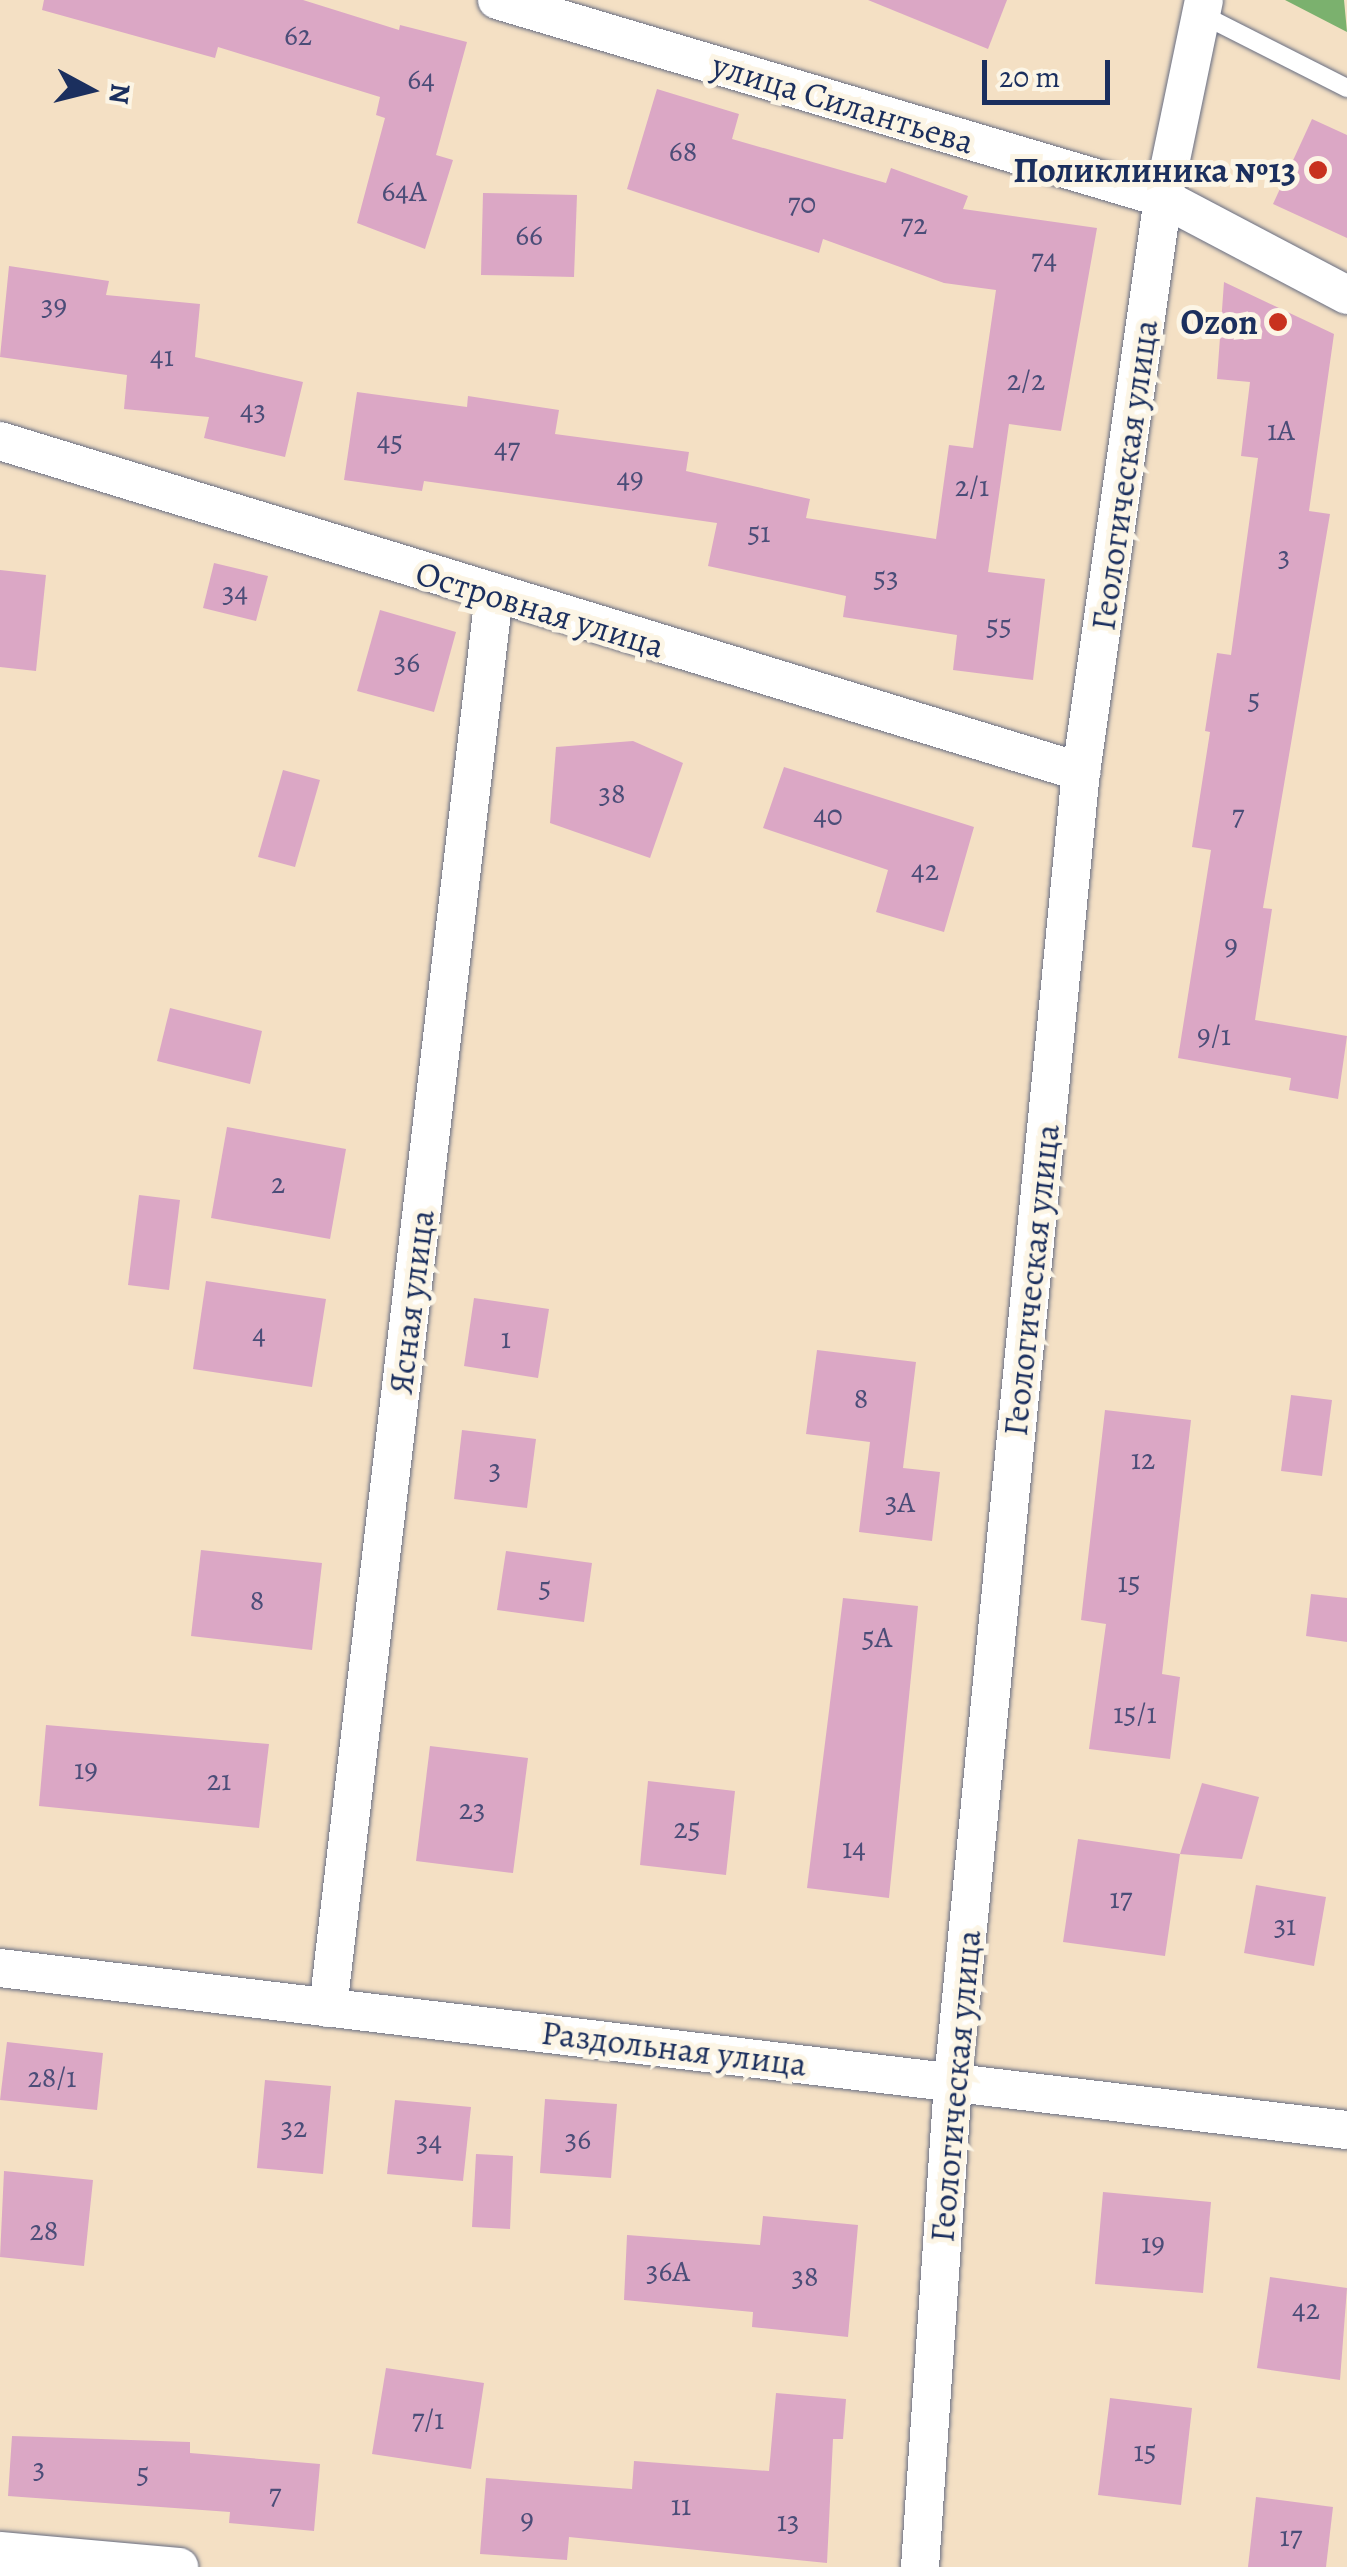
<!DOCTYPE html>
<meta charset="utf-8">
<style>
body{margin:0}
#map{position:relative;width:1347px;height:2567px;overflow:hidden;background:#f4e0c4;font-family:Alegreya,serif}
div>[style]{position:absolute}
[style*='--x']{left:calc(var(--x)*1px);top:calc(var(--y)*1px);width:calc(var(--w)*1px);rotate:calc(var(--a)*1deg)}
.forest>*{inset:0;background:#7bb16e}
.building>*{inset:0;background:#dba7c5}
.roads{filter:drop-shadow(0 0 2px #676d82) drop-shadow(0 0 2px #676d82)}
.service>*{height:18px;margin:-9px;padding:0 9px;transform-origin:9px;border-radius:9px;background:#fff}
.minor>*{height:38px;margin:-19px;padding:0 19px;transform-origin:19px;border-radius:19px;background:#fff}
.dots>*{width:28px;height:28px;translate:-50% -50%;box-sizing:border-box;border:5px solid #fcf5e5;border-radius:50%}
span{translate:-50% -50%;white-space:nowrap;text-align:center;line-height:1.15;-webkit-text-stroke:10px #fcf5e5;paint-order:stroke}
.number-label{font-size:30px;color:#4b4d78}
.number-label span{-webkit-text-stroke-width:0}
.street-label{font-size:35px;color:#1b2f5e}
.poi-label{font-size:35px;color:#1b2f5e;font-weight:700}
.right{translate:-100% -50%;text-align:right}
.north{position:absolute;left:40px;top:40px;width:100px;height:100px;-webkit-text-stroke:8px #fcf5e5;paint-order:stroke;rotate:97deg;font-size:28px;font-weight:700;line-height:40px;text-align:center;color:#1b2f5e}
.north::after{content:'';display:block;margin:auto;width:35px;height:45px;background:#1b2f5e;clip-path:polygon(50% 0,100% 100%,50% 72%,0 100%)}
.scale{position:absolute;left:982px;top:60px;width:128px;height:45px;box-sizing:border-box;border:5px solid #1b2f5e;border-top:0;padding-left:12px;font-size:30px;line-height:35px;white-space:nowrap;color:#1b2f5e;-webkit-text-stroke:8px #fcf5e5;paint-order:stroke}
</style>
<div id="map">
<div class="forest">
<div style="clip-path:polygon(1285px 0,1344px 0,1347px 32px)"></div>
</div>
<div class="building">
<div style="clip-path:polygon(44px 0,303px 0,399px 30px,400px 25px,467px 42px,436px 155px,453px 160px,425px 249px,357px 223px,385px 118px,376px 115px,380px 97px,218px 47px,215px 58px,42px 10px)"></div>
<div style="clip-path:polygon(868px 0,1007px 0,988px 49px)"></div>
<div style="clip-path:polygon(657px 89px,739px 114px,732px 139px,886px 183px,891px 168px,968px 196px,963px 209px,1097px 228px,1061px 431px,1009px 424px,988px 572px,1045px 579px,1033px 680px,953px 670px,957px 635px,843px 617px,846px 596px,708px 566px,717px 523px,424px 481px,422px 491px,344px 480px,357px 392px,467px 407px,468px 396px,559px 410px,555px 434px,689px 452px,686px 471px,810px 499px,806px 518px,936px 539px,949px 445px,973px 448px,996px 290px,944px 283px,823px 239px,819px 253px,627px 189px)"></div>
<div style="clip-path:polygon(1312px 119px,1347px 135px,1347px 238px,1273px 204px)"></div>
<div style="clip-path:polygon(483px 193px,577px 195px,574px 277px,481px 275px)"></div>
<div style="clip-path:polygon(9px 266px,109px 281px,106px 295px,200px 304px,195px 357px,303px 382px,285px 457px,204px 438px,209px 417px,124px 409px,127px 375px,0 357px)"></div>
<div style="clip-path:polygon(1224px 282px,1334px 334px,1309px 511px,1330px 514px,1263px 908px,1272px 909px,1255px 1020px,1347px 1036px,1338px 1099px,1289px 1090px,1291px 1078px,1178px 1058px,1211px 850px,1192px 847px,1210px 732px,1205px 731px,1217px 653px,1231px 655px,1258px 458px,1241px 456px,1250px 382px,1217px 379px)"></div>
<div style="clip-path:polygon(214px 563px,268px 576px,256px 621px,203px 608px)"></div>
<div style="clip-path:polygon(0 570px,46px 575px,36px 671px,0 667px)"></div>
<div style="clip-path:polygon(380px 610px,456px 632px,434px 712px,357px 691px)"></div>
<div style="clip-path:polygon(633px 741px,683px 763px,650px 858px,550px 823px,556px 747px)"></div>
<div style="clip-path:polygon(784px 767px,974px 827px,944px 932px,876px 912px,888px 870px,763px 828px)"></div>
<div style="clip-path:polygon(283px 770px,320px 780px,295px 867px,258px 857px)"></div>
<div style="clip-path:polygon(170px 1008px,262px 1031px,250px 1084px,157px 1061px)"></div>
<div style="clip-path:polygon(227px 1127px,346px 1149px,330px 1239px,211px 1218px)"></div>
<div style="clip-path:polygon(139px 1195px,180px 1200px,169px 1290px,128px 1285px)"></div>
<div style="clip-path:polygon(206px 1281px,326px 1299px,312px 1387px,193px 1369px)"></div>
<div style="clip-path:polygon(474px 1298px,549px 1309px,538px 1378px,464px 1366px)"></div>
<div style="clip-path:polygon(817px 1350px,916px 1362px,903px 1468px,940px 1472px,932px 1541px,859px 1532px,870px 1442px,806px 1434px)"></div>
<div style="clip-path:polygon(1291px 1395px,1332px 1400px,1322px 1476px,1281px 1471px)"></div>
<div style="clip-path:polygon(1105px 1410px,1191px 1420px,1162px 1674px,1180px 1677px,1170px 1759px,1089px 1749px,1106px 1624px,1081px 1620px)"></div>
<div style="clip-path:polygon(462px 1430px,536px 1439px,527px 1508px,454px 1499px)"></div>
<div style="clip-path:polygon(201px 1550px,322px 1563px,312px 1650px,191px 1636px)"></div>
<div style="clip-path:polygon(506px 1551px,592px 1563px,584px 1622px,497px 1610px)"></div>
<div style="clip-path:polygon(1311px 1594px,1347px 1598px,1347px 1642px,1306px 1636px)"></div>
<div style="clip-path:polygon(843px 1598px,918px 1606px,889px 1898px,807px 1888px)"></div>
<div style="clip-path:polygon(46px 1725px,269px 1744px,259px 1828px,39px 1806px)"></div>
<div style="clip-path:polygon(430px 1746px,528px 1758px,513px 1873px,416px 1861px)"></div>
<div style="clip-path:polygon(648px 1781px,735px 1791px,726px 1875px,640px 1865px)"></div>
<div style="clip-path:polygon(1202px 1783px,1259px 1797px,1242px 1859px,1180px 1854px)"></div>
<div style="clip-path:polygon(1078px 1839px,1180px 1854px,1165px 1956px,1063px 1942px)"></div>
<div style="clip-path:polygon(1256px 1885px,1326px 1897px,1314px 1966px,1244px 1953px)"></div>
<div style="clip-path:polygon(7px 2042px,103px 2053px,97px 2110px,0 2100px)"></div>
<div style="clip-path:polygon(265px 2080px,331px 2086px,323px 2174px,257px 2168px)"></div>
<div style="clip-path:polygon(545px 2099px,617px 2104px,611px 2178px,540px 2173px)"></div>
<div style="clip-path:polygon(395px 2100px,471px 2107px,463px 2181px,387px 2174px)"></div>
<div style="clip-path:polygon(476px 2154px,513px 2156px,510px 2229px,472px 2227px)"></div>
<div style="clip-path:polygon(4px 2171px,93px 2180px,84px 2266px,0 2257px)"></div>
<div style="clip-path:polygon(1103px 2192px,1211px 2202px,1203px 2293px,1095px 2284px)"></div>
<div style="clip-path:polygon(763px 2216px,858px 2225px,848px 2337px,752px 2327px,753px 2312px,624px 2300px,627px 2235px,760px 2245px)"></div>
<div style="clip-path:polygon(1270px 2277px,1347px 2288px,1340px 2380px,1257px 2368px)"></div>
<div style="clip-path:polygon(386px 2368px,484px 2383px,471px 2469px,372px 2454px)"></div>
<div style="clip-path:polygon(776px 2393px,846px 2399px,843px 2439px,833px 2439px,827px 2563px,569px 2537px,567px 2560px,480px 2554px,486px 2478px,632px 2489px,634px 2461px,769px 2471px)"></div>
<div style="clip-path:polygon(1110px 2398px,1192px 2408px,1181px 2505px,1098px 2495px)"></div>
<div style="clip-path:polygon(12px 2436px,190px 2442px,190px 2453px,320px 2464px,314px 2531px,229px 2523px,230px 2512px,8px 2496px)"></div>
<div style="clip-path:polygon(1256px 2497px,1333px 2507px,1326px 2567px,1248px 2567px)"></div>
</div>
<div class="roads">
<div class="service">
<div style="--x:1201;--y:14;--w:164;--a:26.9"></div>
</div>
<div class="minor">
<div style="--x:497;--y:0;--w:695;--a:16.56"></div>
<div style="--x:1163;--y:198;--w:208;--a:27.8"></div>
<div style="--x:0;--y:441;--w:1131;--a:17.02"></div>
<div style="--x:0;--y:1968;--w:1357;--a:6.86"></div>
<div style="--x:328;--y:2008;--w:1423;--a:-83.3"></div>
<div style="--x:0;--y:2551;--w:180;--a:5.1"></div>
<div style="--x:920;--y:2567;--w:487;--a:-86.1"></div>
<div style="--x:953;--y:2081;--w:1315;--a:-84.42"></div>
<div style="--x:1081;--y:772;--w:580;--a:-81.87"></div>
<div style="--x:1163;--y:198;--w:202;--a:-78.3"></div>
</div>
</div>
<div class="dots">
<div style="left:1318px;top:170px;background:#c8321e"></div>
<div style="left:1278px;top:322px;background:#c8321e"></div>
</div>
<div class="number-label">
<span style="left:298px;top:35px">62</span>
<span style="left:421px;top:79px">64</span>
<span style="left:683px;top:151px">68</span>
<span style="left:404px;top:191px">64А</span>
<span style="left:802px;top:203px">70</span>
<span style="left:914px;top:224px">72</span>
<span style="left:529px;top:235px">66</span>
<span style="left:1044px;top:259px">74</span>
<span style="left:54px;top:305px">39</span>
<span style="left:162px;top:356px">41</span>
<span style="left:1026px;top:380px">2/2</span>
<span style="left:253px;top:410px">43</span>
<span style="left:1281px;top:430px">1А</span>
<span style="left:390px;top:441px">45</span>
<span style="left:507px;top:448px">47</span>
<span style="left:630px;top:478px">49</span>
<span style="left:972px;top:486px">2/1</span>
<span style="left:759px;top:532px">51</span>
<span style="left:1284px;top:556px">3</span>
<span style="left:886px;top:577px">53</span>
<span style="left:235px;top:592px">34</span>
<span style="left:999px;top:625px">55</span>
<span style="left:407px;top:662px">36</span>
<span style="left:1254px;top:699px">5</span>
<span style="left:612px;top:793px">38</span>
<span style="left:828px;top:815px">40</span>
<span style="left:1238px;top:815px">7</span>
<span style="left:925px;top:870px">42</span>
<span style="left:1231px;top:945px">9</span>
<span style="left:1214px;top:1035px">9/1</span>
<span style="left:278px;top:1183px">2</span>
<span style="left:259px;top:1334px">4</span>
<span style="left:506px;top:1338px">1</span>
<span style="left:861px;top:1398px">8</span>
<span style="left:1143px;top:1459px">12</span>
<span style="left:495px;top:1469px">3</span>
<span style="left:900px;top:1502px">3А</span>
<span style="left:1129px;top:1582px">15</span>
<span style="left:545px;top:1587px">5</span>
<span style="left:257px;top:1600px">8</span>
<span style="left:877px;top:1637px">5А</span>
<span style="left:1135px;top:1713px">15/1</span>
<span style="left:86px;top:1769px">19</span>
<span style="left:219px;top:1780px">21</span>
<span style="left:472px;top:1809px">23</span>
<span style="left:687px;top:1828px">25</span>
<span style="left:854px;top:1848px">14</span>
<span style="left:1121px;top:1898px">17</span>
<span style="left:1285px;top:1925px">31</span>
<span style="left:52px;top:2077px">28/1</span>
<span style="left:294px;top:2127px">32</span>
<span style="left:578px;top:2139px">36</span>
<span style="left:429px;top:2141px">34</span>
<span style="left:44px;top:2230px">28</span>
<span style="left:1153px;top:2243px">19</span>
<span style="left:668px;top:2271px">36А</span>
<span style="left:805px;top:2276px">38</span>
<span style="left:1306px;top:2309px">42</span>
<span style="left:428px;top:2419px">7/1</span>
<span style="left:1145px;top:2451px">15</span>
<span style="left:39px;top:2468px">3</span>
<span style="left:143px;top:2473px">5</span>
<span style="left:275px;top:2494px">7</span>
<span style="left:681px;top:2505px">11</span>
<span style="left:527px;top:2519px">9</span>
<span style="left:788px;top:2521px">13</span>
<span style="left:1291px;top:2536px">17</span>
</div>
<div class="street-label">
<span style="left:843px;top:103px;rotate:17deg">улица Силантьева</span>
<span style="left:1124px;top:475px;rotate:-82deg">Геологическая улица</span>
<span style="left:540px;top:609px;rotate:17deg">Островная улица</span>
<span style="left:1031px;top:1280px;rotate:-84deg">Геологическая улица</span>
<span style="left:411px;top:1302px;rotate:-83deg">Ясная улица</span>
<span style="left:674px;top:2048px;rotate:7deg">Раздольная улица</span>
<span style="left:955px;top:2086px;rotate:-85deg">Геологическая улица</span>
</div>
<div class="poi-label">
<span class="right" style="left:1296px;top:170px">Поликлиника №13</span>
<span class="right" style="left:1258px;top:322px">Ozon</span>
</div>
<div class="north">N</div>
<div class="scale">20 m</div>
</div>
